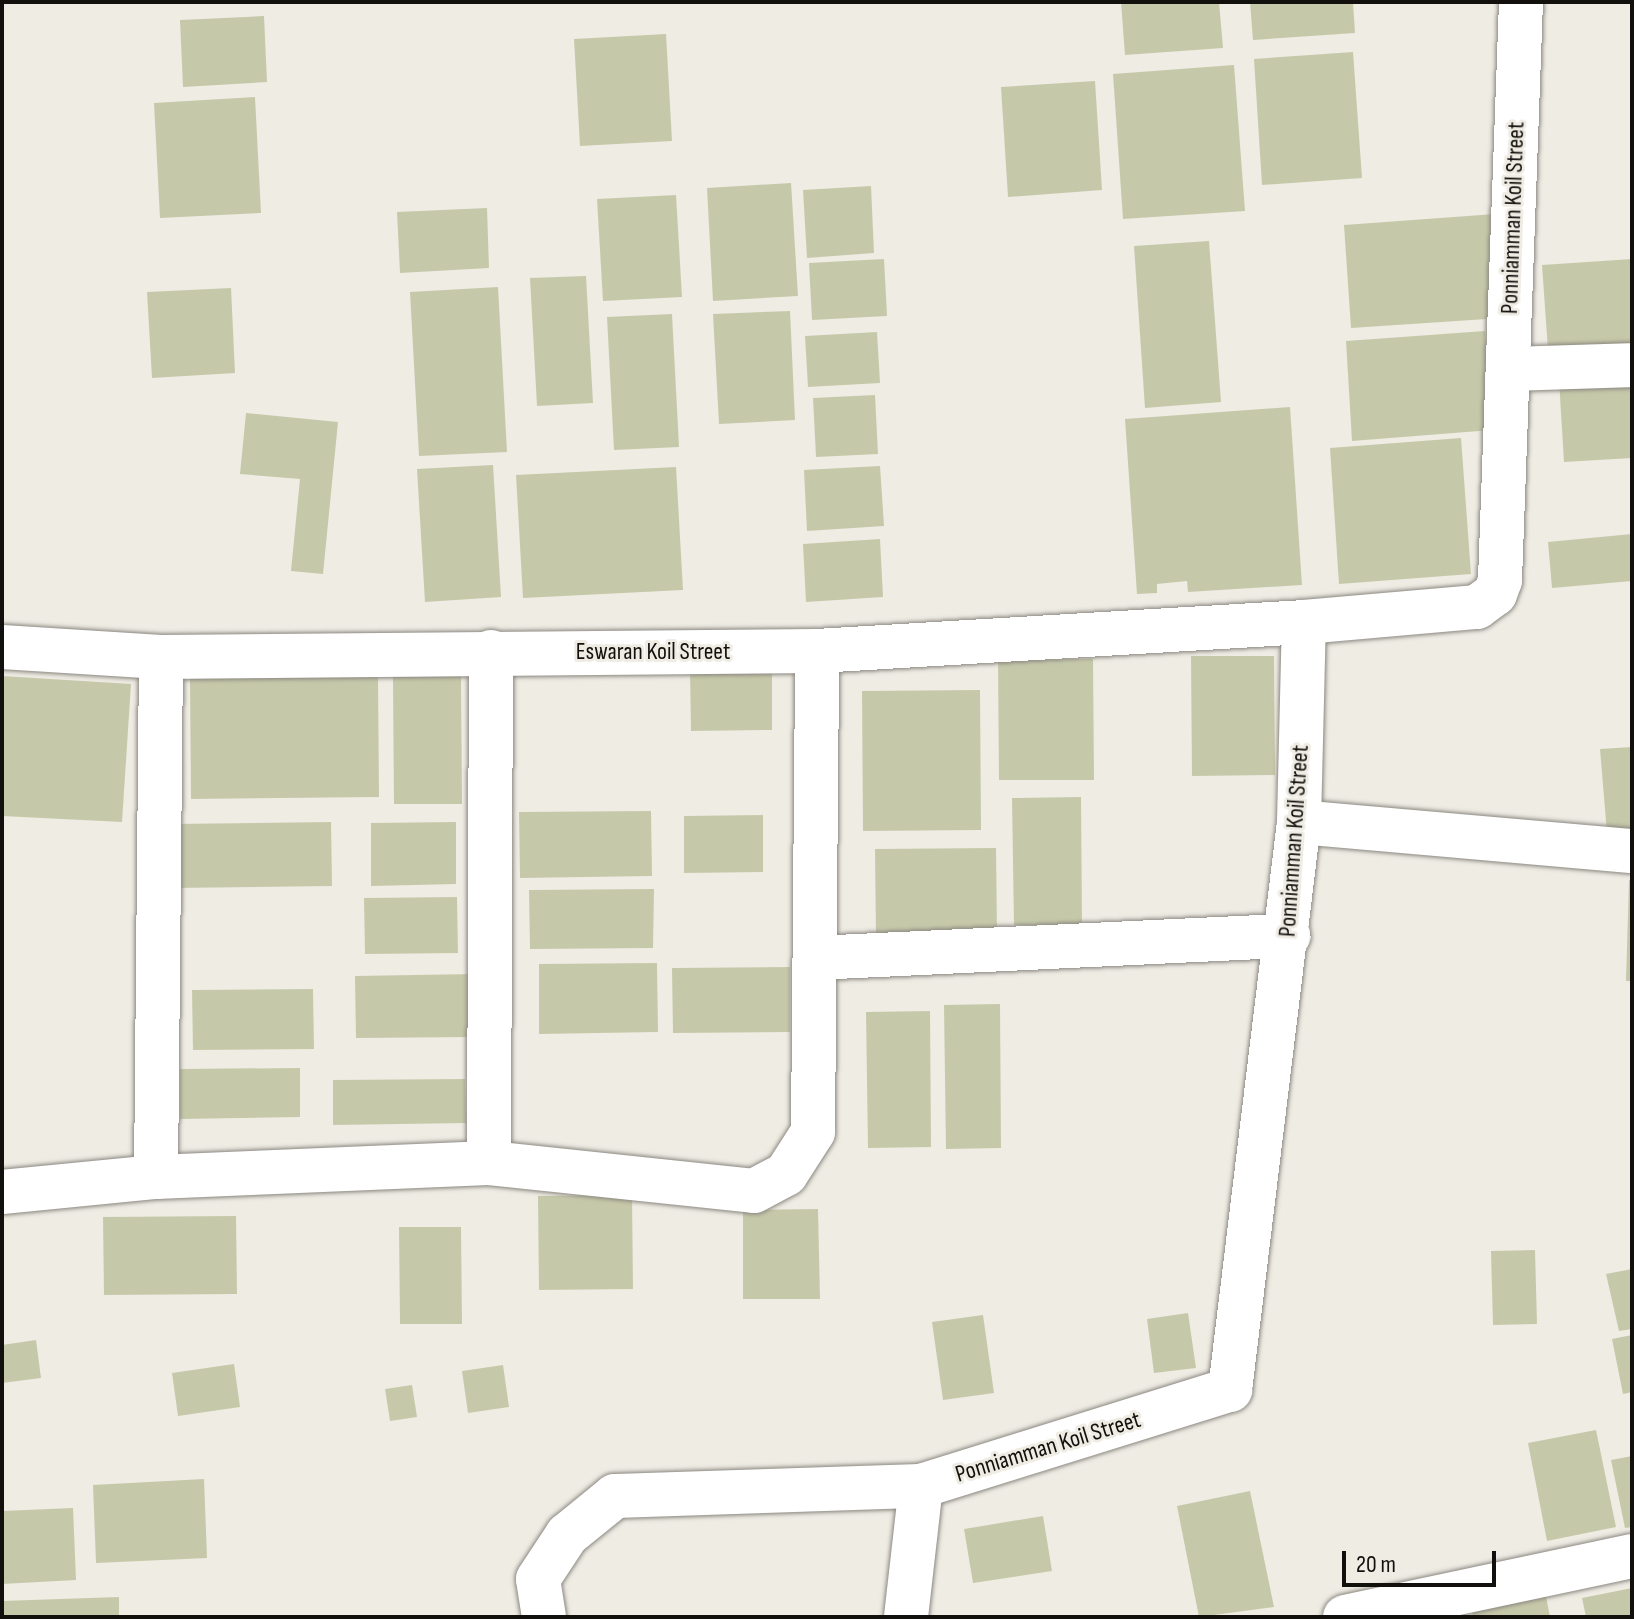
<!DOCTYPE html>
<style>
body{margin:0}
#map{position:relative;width:1634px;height:1619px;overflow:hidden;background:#efece4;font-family:"Sofia Sans Condensed",sans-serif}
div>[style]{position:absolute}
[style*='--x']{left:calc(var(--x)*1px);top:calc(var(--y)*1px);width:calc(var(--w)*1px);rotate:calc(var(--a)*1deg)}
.building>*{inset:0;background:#c6c9a9}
.roads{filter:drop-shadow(0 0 2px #8b8881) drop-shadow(0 0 2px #8b8881)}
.minor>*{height:44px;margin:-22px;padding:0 22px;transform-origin:22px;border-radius:22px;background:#fff}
.tertiary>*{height:44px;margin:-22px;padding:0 22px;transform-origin:22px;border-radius:22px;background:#fff}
span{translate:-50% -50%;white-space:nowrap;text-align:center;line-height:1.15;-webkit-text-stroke:6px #efece4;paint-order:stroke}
.street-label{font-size:24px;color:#11100d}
.frame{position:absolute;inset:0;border:4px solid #11100d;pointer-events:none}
.scale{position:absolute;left:1342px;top:1551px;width:154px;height:36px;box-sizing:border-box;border:4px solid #11100d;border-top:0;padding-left:10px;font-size:24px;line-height:28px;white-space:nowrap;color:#11100d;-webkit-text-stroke:6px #efece4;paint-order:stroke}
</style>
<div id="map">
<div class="building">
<div style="clip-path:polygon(1121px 2px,1219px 2px,1223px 48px,1125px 55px)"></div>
<div style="clip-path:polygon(1250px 2px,1353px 2px,1355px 33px,1253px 40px)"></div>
<div style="clip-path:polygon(264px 16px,267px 82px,183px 87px,180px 20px)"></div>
<div style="clip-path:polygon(666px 34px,672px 141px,580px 146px,574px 39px)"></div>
<div style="clip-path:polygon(1353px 52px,1362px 178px,1262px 185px,1254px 59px)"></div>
<div style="clip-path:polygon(1234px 65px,1245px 211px,1123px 219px,1113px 74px)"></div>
<div style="clip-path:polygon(1095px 81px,1102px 190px,1008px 197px,1001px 87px)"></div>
<div style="clip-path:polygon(255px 97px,261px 213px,160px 218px,154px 103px)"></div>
<div style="clip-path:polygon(791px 183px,798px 296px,713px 301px,707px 188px)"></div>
<div style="clip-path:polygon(871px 186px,874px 253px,807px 258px,803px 190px)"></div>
<div style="clip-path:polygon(676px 195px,682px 297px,603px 301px,597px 199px)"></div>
<div style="clip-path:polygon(487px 208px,489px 268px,400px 273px,397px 212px)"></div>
<div style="clip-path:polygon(1495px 214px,1502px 318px,1351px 328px,1344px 225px)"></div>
<div style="clip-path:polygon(1209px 241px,1221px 402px,1145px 408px,1134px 246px)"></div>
<div style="clip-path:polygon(884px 259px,887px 316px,812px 320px,809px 263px)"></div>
<div style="clip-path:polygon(1632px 259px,1632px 344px,1548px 350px,1542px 265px)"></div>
<div style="clip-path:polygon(586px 276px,593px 403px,537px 406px,530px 278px)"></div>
<div style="clip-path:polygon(498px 287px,507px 452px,419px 456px,410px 292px)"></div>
<div style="clip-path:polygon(231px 288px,235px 373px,152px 378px,147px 292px)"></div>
<div style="clip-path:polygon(790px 311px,795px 420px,719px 424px,713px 314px)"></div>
<div style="clip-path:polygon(672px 314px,679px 447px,614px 450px,607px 317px)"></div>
<div style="clip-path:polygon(1485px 331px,1492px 430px,1352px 441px,1346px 341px)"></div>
<div style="clip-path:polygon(877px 332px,880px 383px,808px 387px,805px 336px)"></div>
<div style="clip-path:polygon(1632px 376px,1632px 458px,1564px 462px,1559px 380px)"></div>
<div style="clip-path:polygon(875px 395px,878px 454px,816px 457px,813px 398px)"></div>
<div style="clip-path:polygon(1290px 407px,1302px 585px,1188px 592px,1187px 581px,1157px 584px,1157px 593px,1137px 594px,1125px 419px)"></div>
<div style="clip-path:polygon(246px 413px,338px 422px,323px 574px,291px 571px,300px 479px,240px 474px)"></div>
<div style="clip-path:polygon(1461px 438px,1471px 574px,1339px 584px,1330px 448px)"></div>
<div style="clip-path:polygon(493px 465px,501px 597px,425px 602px,417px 469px)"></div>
<div style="clip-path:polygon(880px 466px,884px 526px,807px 531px,804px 470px)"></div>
<div style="clip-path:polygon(676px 467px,683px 590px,523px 598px,516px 475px)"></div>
<div style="clip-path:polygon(1632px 534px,1632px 581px,1552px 588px,1548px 542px)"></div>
<div style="clip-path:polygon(880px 539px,883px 597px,806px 602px,803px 544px)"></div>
<div style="clip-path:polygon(1191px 656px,1274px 656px,1275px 775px,1192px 776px)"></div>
<div style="clip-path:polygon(1093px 659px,1094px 780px,999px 780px,998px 660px)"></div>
<div style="clip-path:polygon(772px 668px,772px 730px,691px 731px,690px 669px)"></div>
<div style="clip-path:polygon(2px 676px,131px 684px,122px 822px,2px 816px)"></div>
<div style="clip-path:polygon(378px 676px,379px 797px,191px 799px,190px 677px)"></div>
<div style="clip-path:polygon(461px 676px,462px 804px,394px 804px,393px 677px)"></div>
<div style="clip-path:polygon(980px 690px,981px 830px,863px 831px,862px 691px)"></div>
<div style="clip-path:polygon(1632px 747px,1632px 831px,1607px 833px,1600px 749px)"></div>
<div style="clip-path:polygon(1081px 797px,1082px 925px,1014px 925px,1012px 798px)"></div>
<div style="clip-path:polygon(651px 811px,652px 876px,520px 878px,519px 812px)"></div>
<div style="clip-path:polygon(763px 815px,763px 872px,684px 873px,684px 816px)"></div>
<div style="clip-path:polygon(331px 822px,332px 886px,172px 888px,172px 824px)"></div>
<div style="clip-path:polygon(456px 822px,456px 884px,371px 886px,371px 823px)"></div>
<div style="clip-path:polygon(996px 848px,997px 936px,876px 937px,875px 849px)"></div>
<div style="clip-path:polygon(1629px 880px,1632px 880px,1632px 981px,1626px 981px)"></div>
<div style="clip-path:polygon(654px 889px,653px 948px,530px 949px,529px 890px)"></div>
<div style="clip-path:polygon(457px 897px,458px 953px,365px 954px,364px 898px)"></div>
<div style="clip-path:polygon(657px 963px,658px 1032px,539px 1034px,539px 964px)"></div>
<div style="clip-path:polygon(790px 967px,790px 1032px,673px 1033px,672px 968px)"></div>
<div style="clip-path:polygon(474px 974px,474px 1037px,356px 1038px,355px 976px)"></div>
<div style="clip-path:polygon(313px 989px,314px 1049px,193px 1050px,192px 990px)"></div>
<div style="clip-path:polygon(1000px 1004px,1001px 1148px,946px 1149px,944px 1005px)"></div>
<div style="clip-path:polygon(930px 1011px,931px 1147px,868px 1148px,866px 1012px)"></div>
<div style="clip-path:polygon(300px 1068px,300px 1117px,180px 1119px,180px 1069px)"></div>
<div style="clip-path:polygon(465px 1079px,466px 1123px,333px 1125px,333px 1080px)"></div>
<div style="clip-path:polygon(632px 1195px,633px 1289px,539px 1290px,538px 1196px)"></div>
<div style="clip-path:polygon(818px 1209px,820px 1299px,743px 1299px,743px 1210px)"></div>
<div style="clip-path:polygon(236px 1216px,237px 1294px,104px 1295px,103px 1217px)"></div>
<div style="clip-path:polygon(399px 1227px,461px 1227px,462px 1324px,400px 1324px)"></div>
<div style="clip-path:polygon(1535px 1250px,1537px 1324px,1493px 1325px,1491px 1251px)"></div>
<div style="clip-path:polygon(1632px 1269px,1632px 1329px,1619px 1331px,1606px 1274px)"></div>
<div style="clip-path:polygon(1188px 1313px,1196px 1368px,1154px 1373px,1147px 1319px)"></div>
<div style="clip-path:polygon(983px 1315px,994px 1393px,943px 1400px,932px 1322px)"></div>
<div style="clip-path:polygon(1632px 1335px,1632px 1392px,1623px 1394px,1612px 1339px)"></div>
<div style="clip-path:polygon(36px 1340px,41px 1378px,2px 1383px,2px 1345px)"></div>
<div style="clip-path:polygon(234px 1364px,240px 1407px,178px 1416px,172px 1373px)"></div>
<div style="clip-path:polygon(503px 1365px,509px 1407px,468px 1413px,462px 1371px)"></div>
<div style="clip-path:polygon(412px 1385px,417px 1417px,390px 1421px,385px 1389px)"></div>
<div style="clip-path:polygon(1596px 1430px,1616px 1527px,1547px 1541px,1528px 1443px)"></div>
<div style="clip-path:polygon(1632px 1456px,1632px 1527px,1625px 1528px,1611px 1460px)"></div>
<div style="clip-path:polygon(204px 1479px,207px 1558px,96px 1563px,93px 1485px)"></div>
<div style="clip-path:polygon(1250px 1491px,1274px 1607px,1199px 1617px,1177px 1506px)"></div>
<div style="clip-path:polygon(73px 1508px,76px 1580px,2px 1584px,2px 1511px)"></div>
<div style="clip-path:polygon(1043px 1516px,1052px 1571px,973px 1583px,964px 1529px)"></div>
<div style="clip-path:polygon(1632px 1588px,1632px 1617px,1586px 1617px,1582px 1598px)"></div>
<div style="clip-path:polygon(1546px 1596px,1550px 1617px,1473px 1617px,1472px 1611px)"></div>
<div style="clip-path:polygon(119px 1597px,119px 1617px,2px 1617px,2px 1601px)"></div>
</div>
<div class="roads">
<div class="minor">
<div style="--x:1508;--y:369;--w:124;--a:-1.8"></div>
<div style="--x:2;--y:647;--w:159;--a:3.6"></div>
<div style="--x:161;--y:657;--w:656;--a:-0.52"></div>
<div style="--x:817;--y:651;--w:488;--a:-3.4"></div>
<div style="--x:1299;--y:822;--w:334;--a:5"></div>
<div style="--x:815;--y:958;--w:474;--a:-2.7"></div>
<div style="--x:489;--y:1163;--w:511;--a:-89.78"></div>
<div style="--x:156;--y:1177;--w:333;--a:-2.4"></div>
<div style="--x:489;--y:1163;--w:266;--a:6"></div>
<div style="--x:754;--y:1191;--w:36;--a:-28"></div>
<div style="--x:786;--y:1174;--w:50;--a:-57.3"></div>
<div style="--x:813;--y:1132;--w:481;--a:-89.5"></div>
<div style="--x:2;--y:1192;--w:155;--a:-5.6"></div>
<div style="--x:156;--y:1177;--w:520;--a:-89.45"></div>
<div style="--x:544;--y:1617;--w:38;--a:-99"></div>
<div style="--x:538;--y:1579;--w:53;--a:-56.6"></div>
<div style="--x:567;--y:1535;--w:62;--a:-39.1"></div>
<div style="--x:615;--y:1496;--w:306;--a:-1.9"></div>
<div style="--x:1345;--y:1617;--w:293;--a:-12"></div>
</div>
<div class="tertiary">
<div style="--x:906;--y:1617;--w:132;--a:-83.5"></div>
<div style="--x:921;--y:1486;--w:324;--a:-17.3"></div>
<div style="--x:1230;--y:1390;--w:572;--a:-83.07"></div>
<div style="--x:1299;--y:822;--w:200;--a:-88.6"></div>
<div style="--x:1304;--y:622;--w:174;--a:-5"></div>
<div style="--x:1477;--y:607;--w:22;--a:-36"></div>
<div style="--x:1495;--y:594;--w:15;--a:-70"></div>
<div style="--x:1500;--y:580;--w:578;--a:-87.92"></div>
</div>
</div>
<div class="street-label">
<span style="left:1513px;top:218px;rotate:-88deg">Ponniamman Koil Street</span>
<span style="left:653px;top:652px">Eswaran Koil Street</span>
<span style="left:1294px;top:841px;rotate:-86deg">Ponniamman Koil Street</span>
<span style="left:1048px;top:1447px;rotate:-17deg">Ponniamman Koil Street</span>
</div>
<div class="frame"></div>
<div class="scale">20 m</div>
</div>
